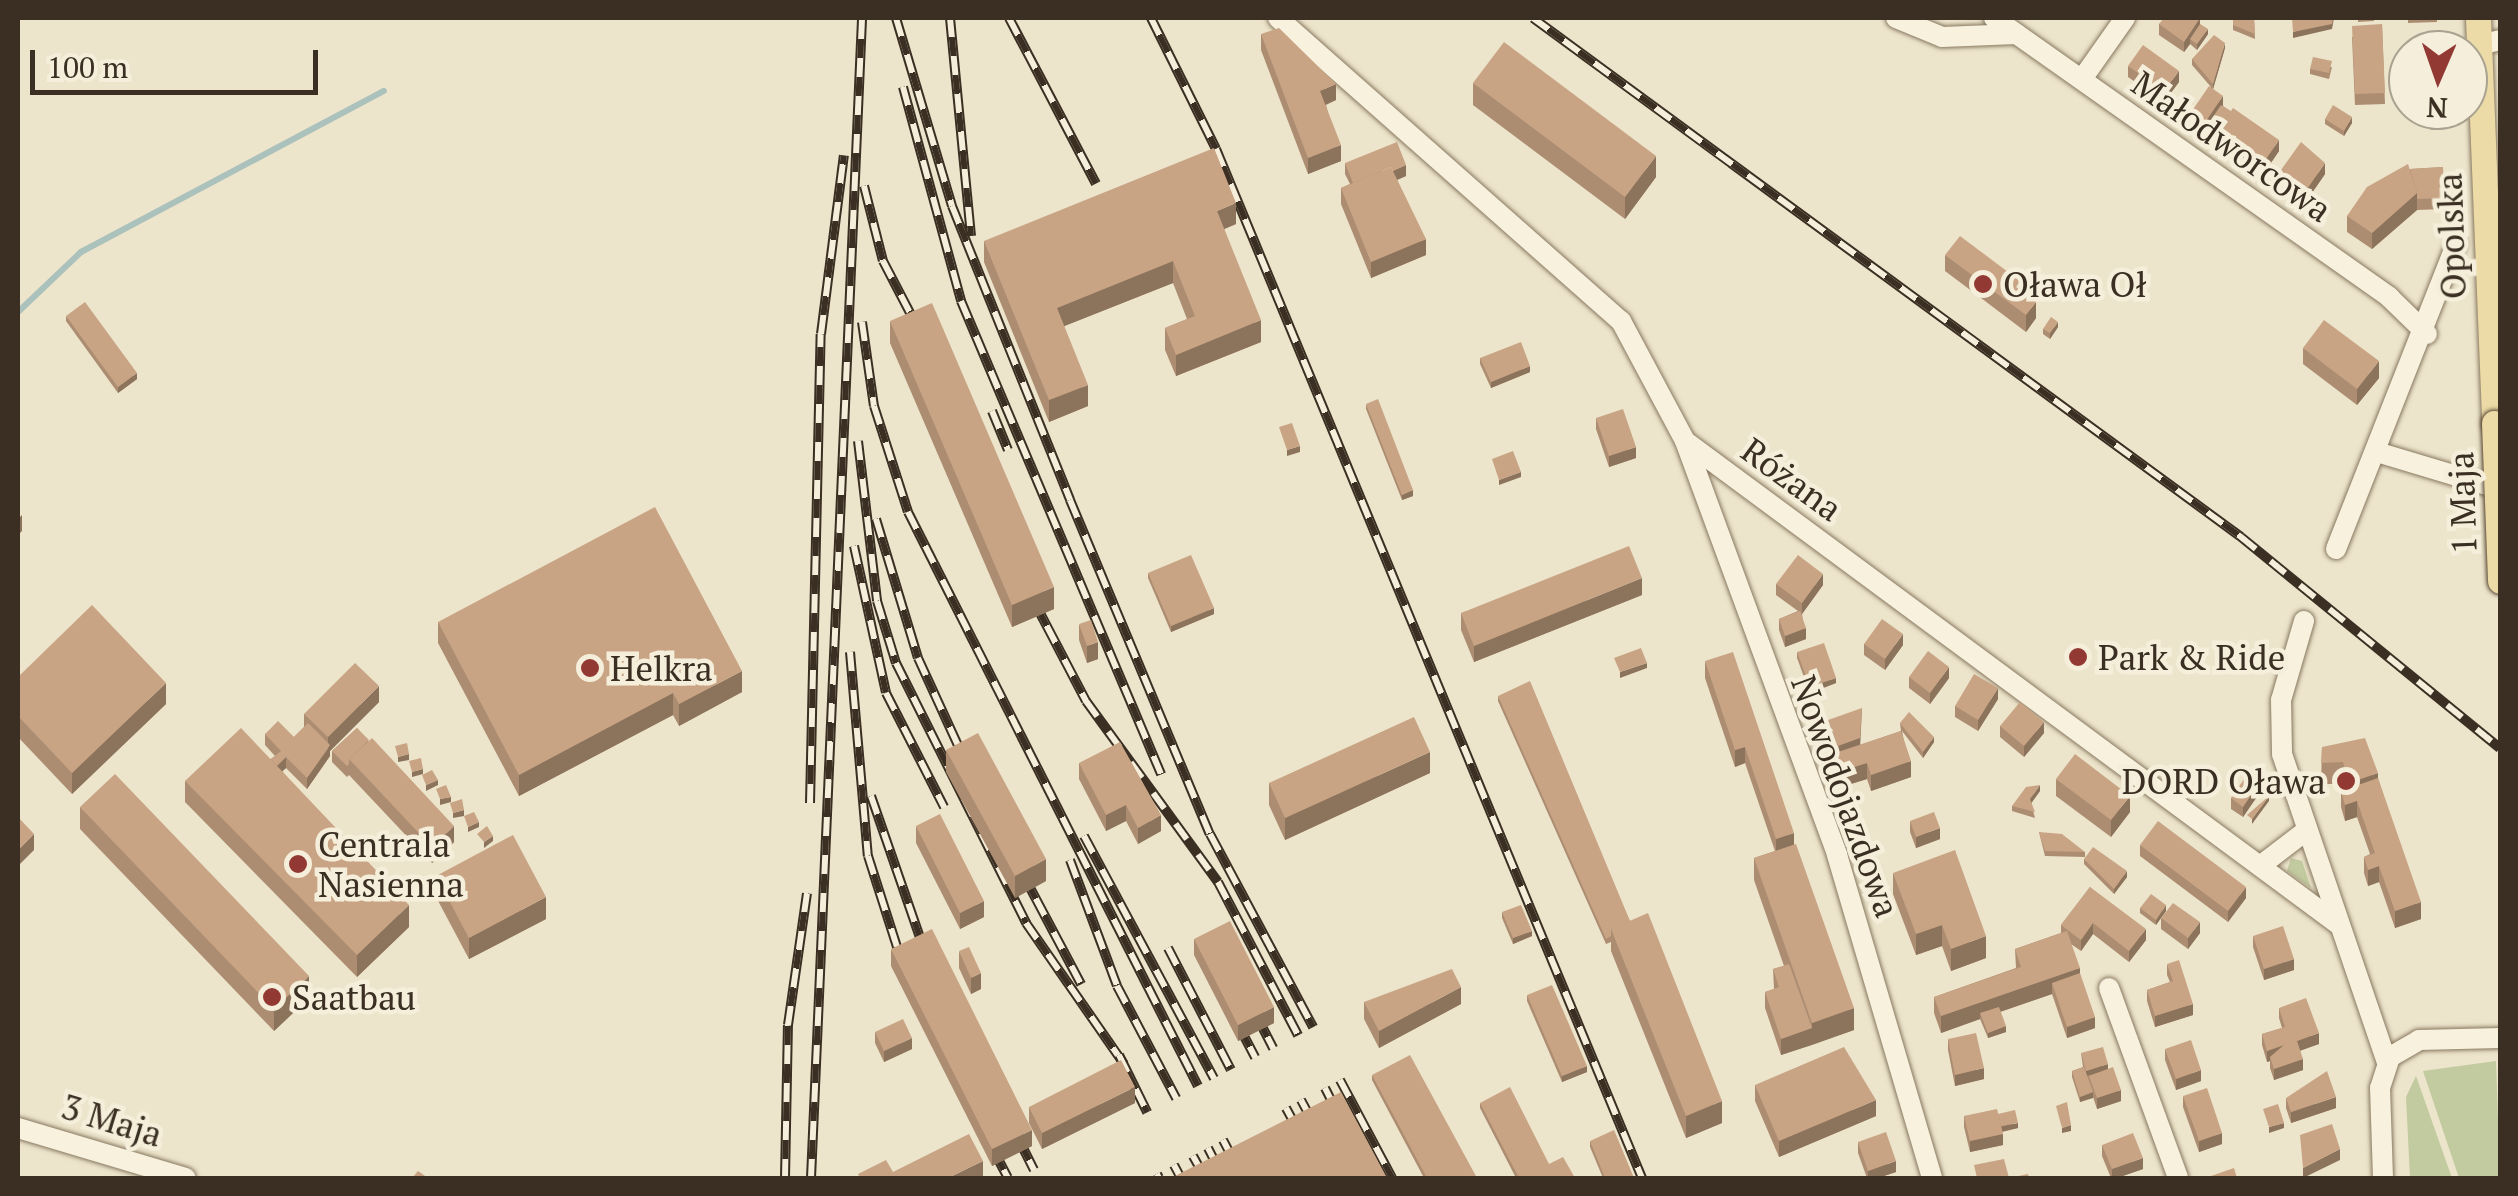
<!DOCTYPE html>
<meta charset="utf-8">
<style>
body{margin:0}
#map{position:relative;width:2518px;height:1196px;overflow:hidden;background:#ece4cb;font-family:"PT Serif",serif}
div>[style]{position:absolute}
[style*='--x']{left:calc(var(--x)*1px);top:calc(var(--y)*1px);width:calc(var(--w)*1px);rotate:calc(var(--a)*1deg)}
.green>*{inset:0;background:#c2ca9f}
.stream>*{height:6px;margin:-3px;padding:0 3px;transform-origin:3px;border-radius:3px;background:#abc1bc}
.roads{filter:drop-shadow(0 0 2px #887860) drop-shadow(0 0 2px #887860)}
.minor>*{height:20px;margin:-10px;padding:0 10px;transform-origin:10px;border-radius:10px;background:#f7f1de}
.major>*{height:25px;margin:-12.5px;padding:0 12.5px;transform-origin:12.5px;border-radius:12.5px;background:#ecdba6}
.rail>*{height:10px;margin-top:-5px;transform-origin:0;background:repeating-linear-gradient(90deg,#f4eeda 0 19px,#3a2f22 0 38px);box-sizing:border-box;border-block:2px solid #3a2f22}
.bridges{filter:drop-shadow(0 0 2px #574633) drop-shadow(0 0 2px #574633)}
.major-bridge>*{height:25px;margin:-12.5px;padding:0 12.5px;transform-origin:12.5px;border-radius:12.5px;background:#ecdba6}
.wall>*{inset:0;background:#ac8d72}
.shaded-wall>*{inset:0;background:#8c735c}
.building>*{inset:0;background:#c8a484}
.dots>*{width:28px;height:28px;translate:-50% -50%;box-sizing:border-box;border:5px solid #f4eeda;border-radius:50%}
span{translate:-50% -50%;white-space:nowrap;text-align:center;line-height:1.15;-webkit-text-stroke:9px #f4eeda;paint-order:stroke}
.street-label{font-size:35px;color:#3a2f22}
.poi-label{font-size:35px;color:#3a2f22}
.left{translate:0 -50%;text-align:left}
.right{translate:-100% -50%;text-align:right}
.frame{position:absolute;inset:0;border:20px solid #3a2f22;pointer-events:none}
.north{position:absolute;left:2388px;top:30px;width:100px;height:100px;box-sizing:border-box;background:#f4eeda;border:2px solid #aaa290;border-radius:50%;rotate:182deg;font-size:28px;font-weight:700;line-height:40px;text-align:center;color:#3a2f22}
.north::after{content:'';display:block;margin:auto;width:35px;height:45px;background:#933934;clip-path:polygon(50% 0,100% 100%,50% 72%,0 100%)}
.scale{position:absolute;left:30px;top:50px;width:288px;height:45px;box-sizing:border-box;border:5px solid #3a2f22;border-top:0;padding-left:12px;font-size:30px;line-height:35px;white-space:nowrap;color:#3a2f22;-webkit-text-stroke:8px #f4eeda;paint-order:stroke}
</style>
<div id="map">
<div class="green">
<div style="clip-path:polygon(2291px 858px,2302px 861px,2311px 888px,2287px 871px)"></div>
<div style="clip-path:polygon(2496px 1061px,2500px 1178px,2459px 1178px,2423px 1071px)"></div>
<div style="clip-path:polygon(2416px 1076px,2452px 1178px,2410px 1178px,2406px 1097px)"></div>
</div>
<div class="stream">
<div style="--x:18;--y:312;--w:87;--a:-43.6"></div>
<div style="--x:81;--y:252;--w:343;--a:-28"></div>
</div>
<div class="roads">
<div class="minor">
<div style="--x:1278;--y:18;--w:458;--a:41.5"></div>
<div style="--x:1621;--y:321;--w:136;--a:61.9"></div>
<div style="--x:1685;--y:441;--w:812;--a:36.49"></div>
<div style="--x:1896;--y:18;--w:50;--a:22.4"></div>
<div style="--x:1942;--y:37;--w:75;--a:-2.3"></div>
<div style="--x:1994;--y:18;--w:484;--a:35.2"></div>
<div style="--x:2389;--y:297;--w:53;--a:44.2"></div>
<div style="--x:2479;--y:45;--w:22;--a:-13"></div>
<div style="--x:2082;--y:79;--w:75;--a:-54.8"></div>
<div style="--x:1685;--y:441;--w:441;--a:69.8"></div>
<div style="--x:1837;--y:855;--w:337;--a:73.6"></div>
<div style="--x:2380;--y:453;--w:125;--a:16.7"></div>
<div style="--x:2336;--y:549;--w:328;--a:-68.5"></div>
<div style="--x:2304;--y:621;--w:82;--a:106.2"></div>
<div style="--x:2281;--y:700;--w:54;--a:88.9"></div>
<div style="--x:2282;--y:754;--w:325;--a:71.2"></div>
<div style="--x:2260;--y:866;--w:59;--a:-37.5"></div>
<div style="--x:2109;--y:988;--w:202;--a:70"></div>
<div style="--x:18;--y:1128;--w:175;--a:16.6"></div>
<div style="--x:2383;--y:1178;--w:90;--a:-91.9"></div>
<div style="--x:2380;--y:1088;--w:33;--a:-72"></div>
<div style="--x:2390;--y:1057;--w:34;--a:-30"></div>
<div style="--x:2419;--y:1040;--w:81;--a:-1.4"></div>
</div>
<div class="major">
<div style="--x:2478;--y:18;--w:405;--a:87.7"></div>
</div>
</div>
<div class="rail">
<div style="--x:896;--y:18;--w:196;--a:73.4"></div>
<div style="--x:952;--y:206;--w:317;--a:68.1"></div>
<div style="--x:1070;--y:500;--w:362;--a:67.3"></div>
<div style="--x:1210;--y:834;--w:219;--a:61.9"></div>
<div style="--x:950;--y:18;--w:219;--a:84.5"></div>
<div style="--x:1009;--y:18;--w:187;--a:62.3"></div>
<div style="--x:1151;--y:18;--w:146;--a:63.6"></div>
<div style="--x:1216;--y:149;--w:1114;--a:67.51"></div>
<div style="--x:1533;--y:18;--w:878;--a:36.24"></div>
<div style="--x:2241;--y:537;--w:334;--a:39.2"></div>
<div style="--x:903;--y:87;--w:222;--a:74.8"></div>
<div style="--x:961;--y:301;--w:514;--a:67.08"></div>
<div style="--x:864;--y:186;--w:77;--a:75.8"></div>
<div style="--x:883;--y:261;--w:87;--a:62.5"></div>
<div style="--x:862;--y:322;--w:85;--a:81.9"></div>
<div style="--x:874;--y:406;--w:111;--a:72.2"></div>
<div style="--x:908;--y:512;--w:643;--a:63.2"></div>
<div style="--x:992;--y:411;--w:42;--a:67.7"></div>
<div style="--x:858;--y:441;--w:161;--a:83.2"></div>
<div style="--x:877;--y:601;--w:65;--a:73"></div>
<div style="--x:896;--y:663;--w:291;--a:63.4"></div>
<div style="--x:1026;--y:923;--w:172;--a:55.2"></div>
<div style="--x:876;--y:519;--w:145;--a:73.2"></div>
<div style="--x:918;--y:658;--w:120;--a:65.4"></div>
<div style="--x:854;--y:546;--w:150;--a:77.7"></div>
<div style="--x:886;--y:693;--w:128;--a:63"></div>
<div style="--x:1029;--y:592;--w:123;--a:62.4"></div>
<div style="--x:1086;--y:701;--w:224;--a:53.9"></div>
<div style="--x:1218;--y:882;--w:173;--a:62.4"></div>
<div style="--x:850;--y:652;--w:205;--a:85"></div>
<div style="--x:868;--y:856;--w:125;--a:72.3"></div>
<div style="--x:871;--y:796;--w:175;--a:70.9"></div>
<div style="--x:810;--y:803;--w:469;--a:-88.7"></div>
<div style="--x:821;--y:334;--w:180;--a:-82.7"></div>
<div style="--x:1084;--y:836;--w:275;--a:61.8"></div>
<div style="--x:1070;--y:860;--w:134;--a:69.5"></div>
<div style="--x:1117;--y:986;--w:127;--a:62.2"></div>
<div style="--x:1018;--y:865;--w:135;--a:62.1"></div>
<div style="--x:1168;--y:948;--w:137;--a:62.7"></div>
<div style="--x:1250;--y:1003;--w:51;--a:62.9"></div>
<div style="--x:1232;--y:1013;--w:50;--a:62.4"></div>
<div style="--x:1119;--y:1055;--w:64;--a:63.8"></div>
<div style="--x:1340;--y:1080;--w:111;--a:62"></div>
<div style="--x:1325;--y:1088;--w:37;--a:63"></div>
<div style="--x:1301;--y:1100;--w:89;--a:61.7"></div>
<div style="--x:1286;--y:1108;--w:80;--a:61.5"></div>
<div style="--x:1012;--y:1126;--w:49;--a:63.4"></div>
<div style="--x:986;--y:1136;--w:47;--a:62.4"></div>
<div style="--x:1223;--y:1140;--w:43;--a:62.2"></div>
<div style="--x:1208;--y:1148;--w:34;--a:63"></div>
<div style="--x:1193;--y:1156;--w:25;--a:61"></div>
<div style="--x:1174;--y:1165;--w:15;--a:62"></div>
<div style="--x:1157;--y:1174;--w:4;--a:63"></div>
<div style="--x:785;--y:1178;--w:153;--a:-88.9"></div>
<div style="--x:788;--y:1025;--w:133;--a:-81.8"></div>
<div style="--x:811;--y:1178;--w:1161;--a:-87.48"></div>
</div>
<div class="bridges">
<div class="major-bridge">
<div style="--x:2494;--y:423;--w:158;--a:87.8"></div>
</div>
</div>
<div class="wall">
<div style="clip-path:polygon(2200px 18px,2200px 24px,2208px 34px,2197px 50px,2190px 44px,2184px 52px,2159px 35px,2159px 24px)"></div>
<div style="clip-path:polygon(2233px 18px,2254px 18px,2255px 39px,2233px 30px)"></div>
<div style="clip-path:polygon(2358px 18px,2374px 18px,2374px 21px,2358px 22px)"></div>
<div style="clip-path:polygon(2408px 18px,2437px 18px,2437px 22px,2408px 23px)"></div>
<div style="clip-path:polygon(2382px 24px,2385px 104px,2355px 105px,2352px 37px)"></div>
<div style="clip-path:polygon(1261px 34px,1336px 100px,1326px 105px,1341px 161px,1308px 174px,1261px 50px)"></div>
<div style="clip-path:polygon(2225px 48px,2213px 89px,2223px 106px,2279px 151px,2264px 173px,2192px 122px,2192px 111px,2211px 87px,2192px 65px,2192px 59px)"></div>
<div style="clip-path:polygon(2128px 66px,2179px 82px,2164px 102px,2128px 77px)"></div>
<div style="clip-path:polygon(2332px 67px,2329px 79px,2310px 74px,2310px 69px)"></div>
<div style="clip-path:polygon(1473px 83px,1656px 177px,1625px 219px,1473px 105px)"></div>
<div style="clip-path:polygon(2441px 113px,2442px 129px,2431px 130px,2430px 114px)"></div>
<div style="clip-path:polygon(2325px 119px,2352px 123px,2344px 136px,2325px 124px)"></div>
<div style="clip-path:polygon(1345px 163px,1406px 176px,1397px 180px,1426px 255px,1371px 278px,1341px 204px,1341px 188px,1350px 184px,1345px 174px)"></div>
<div style="clip-path:polygon(2443px 167px,2444px 209px,2417px 210px,2372px 249px,2347px 232px,2347px 216px,2410px 169px)"></div>
<div style="clip-path:polygon(2281px 170px,2325px 174px,2305px 203px,2281px 181px)"></div>
<div style="clip-path:polygon(1236px 224px,1224px 229px,1261px 342px,1176px 376px,1165px 350px,1165px 328px,1187px 319px,1173px 283px,1064px 326px,1088px 406px,1049px 422px,984px 262px,984px 241px)"></div>
<div style="clip-path:polygon(1945px 255px,2020px 291px,2036px 318px,2026px 332px,1945px 271px)"></div>
<div style="clip-path:polygon(66px 316px,137px 379px,118px 393px,66px 321px)"></div>
<div style="clip-path:polygon(890px 321px,1054px 609px,1012px 627px,890px 343px)"></div>
<div style="clip-path:polygon(2058px 327px,2050px 339px,2043px 334px,2043px 329px)"></div>
<div style="clip-path:polygon(2303px 348px,2379px 378px,2357px 405px,2303px 364px)"></div>
<div style="clip-path:polygon(1480px 358px,1530px 372px,1491px 388px,1480px 364px)"></div>
<div style="clip-path:polygon(1366px 404px,1413px 496px,1402px 500px,1366px 409px)"></div>
<div style="clip-path:polygon(1596px 418px,1636px 458px,1609px 467px,1596px 429px)"></div>
<div style="clip-path:polygon(1148px 573px,1214px 614px,1171px 632px,1148px 578px)"></div>
<div style="clip-path:polygon(1776px 584px,1823px 585px,1802px 614px,1806px 639px,1785px 647px,1779px 630px,1779px 619px,1798px 611px,1776px 595px)"></div>
<div style="clip-path:polygon(1642px 595px,1474px 662px,1461px 630px,1461px 613px)"></div>
<div style="clip-path:polygon(438px 622px,742px 692px,679px 726px,673px 715px,519px 796px,438px 643px)"></div>
<div style="clip-path:polygon(1079px 624px,1098px 659px,1087px 663px,1079px 640px)"></div>
<div style="clip-path:polygon(1864px 644px,1903px 645px,1885px 670px,1864px 655px)"></div>
<div style="clip-path:polygon(1797px 652px,1836px 683px,1810px 693px,1797px 658px)"></div>
<div style="clip-path:polygon(1705px 661px,1794px 844px,1854px 1030px,1781px 1055px,1765px 1008px,1765px 992px,1774px 989px,1773px 969px,1784px 966px,1754px 880px,1754px 858px,1775px 851px,1745px 763px,1735px 767px,1705px 678px)"></div>
<div style="clip-path:polygon(18px 677px,166px 704px,72px 794px,18px 737px)"></div>
<div style="clip-path:polygon(1909px 677px,1949px 678px,1930px 704px,1909px 688px)"></div>
<div style="clip-path:polygon(1498px 696px,1630px 921px,1722px 1123px,1686px 1138px,1611px 951px,1611px 942px,1606px 944px,1498px 701px)"></div>
<div style="clip-path:polygon(1998px 699px,1978px 731px,1955px 717px,1955px 706px)"></div>
<div style="clip-path:polygon(379px 702px,330px 751px,330px 756px,307px 789px,286px 768px,282px 771px,409px 927px,357px 977px,185px 802px,185px 781px,271px 759px,275px 756px,265px 745px,265px 734px,294px 737px,304px 727px,304px 714px)"></div>
<div style="clip-path:polygon(1828px 720px,1860px 745px,1901px 731px,1900px 723px,1934px 742px,1923px 758px,1902px 731px,1911px 777px,1871px 791px,1867px 779px,1841px 787px,1835px 770px,1836px 753px,1828px 731px)"></div>
<div style="clip-path:polygon(2000px 726px,2044px 733px,2024px 757px,2000px 737px)"></div>
<div style="clip-path:polygon(357px 728px,454px 842px,432px 863px,349px 775px,347px 777px,332px 762px,332px 751px)"></div>
<div style="clip-path:polygon(2322px 747px,2378px 778px,2421px 919px,2395px 928px,2379px 882px,2368px 886px,2364px 873px,2364px 857px,2370px 854px,2357px 817px,2345px 821px,2341px 807px,2341px 791px,2344px 790px,2343px 784px,2321px 784px)"></div>
<div style="clip-path:polygon(946px 750px,1046px 881px,1015px 898px,946px 772px)"></div>
<div style="clip-path:polygon(1079px 763px,1161px 831px,1138px 844px,1126px 821px,1106px 831px,1079px 779px)"></div>
<div style="clip-path:polygon(1430px 773px,1285px 840px,1269px 805px,1269px 783px)"></div>
<div style="clip-path:polygon(2056px 779px,2130px 812px,2111px 837px,2056px 796px)"></div>
<div style="clip-path:polygon(2263px 788px,2243px 817px,2231px 809px,2231px 798px)"></div>
<div style="clip-path:polygon(2040px 791px,2031px 803px,2035px 818px,2012px 811px,2012px 806px)"></div>
<div style="clip-path:polygon(80px 807px,309px 998px,274px 1031px,80px 829px)"></div>
<div style="clip-path:polygon(1910px 821px,1940px 839px,1916px 848px,1910px 832px)"></div>
<div style="clip-path:polygon(916px 826px,984px 917px,960px 929px,916px 843px)"></div>
<div style="clip-path:polygon(2039px 832px,2085px 852px,2085px 857px,2045px 856px)"></div>
<div style="clip-path:polygon(2140px 845px,2246px 898px,2228px 922px,2140px 856px)"></div>
<div style="clip-path:polygon(2084px 859px,2127px 877px,2114px 894px,2084px 864px)"></div>
<div style="clip-path:polygon(1893px 873px,1986px 958px,1951px 971px,1942px 946px,1916px 955px,1893px 894px)"></div>
<div style="clip-path:polygon(436px 876px,546px 919px,469px 959px,436px 897px)"></div>
<div style="clip-path:polygon(2090px 887px,2146px 940px,2129px 962px,2093px 934px,2081px 951px,2071px 944px,2095px 1028px,2067px 1038px,2052px 994px,2000px 1012px,2006px 1032px,1988px 1038px,1980px 1019px,1941px 1033px,1934px 1013px,1934px 997px,2016px 968px,2015px 949px,2061px 933px,2061px 925px)"></div>
<div style="clip-path:polygon(2140px 908px,2166px 911px,2156px 925px,2140px 913px)"></div>
<div style="clip-path:polygon(1502px 912px,1532px 936px,1513px 944px,1502px 918px)"></div>
<div style="clip-path:polygon(2161px 918px,2200px 933px,2188px 949px,2161px 929px)"></div>
<div style="clip-path:polygon(2253px 936px,2294px 970px,2264px 980px,2253px 947px)"></div>
<div style="clip-path:polygon(1194px 939px,1274px 1023px,1238px 1041px,1194px 955px)"></div>
<div style="clip-path:polygon(891px 949px,1032px 1146px,992px 1166px,891px 966px)"></div>
<div style="clip-path:polygon(959px 951px,981px 989px,971px 994px,959px 968px)"></div>
<div style="clip-path:polygon(2167px 964px,2193px 1015px,2155px 1027px,2147px 1001px,2147px 990px,2170px 982px,2167px 975px)"></div>
<div style="clip-path:polygon(1527px 995px,1587px 1072px,1562px 1082px,1527px 1001px)"></div>
<div style="clip-path:polygon(1364px 1002px,1461px 1004px,1379px 1048px,1364px 1019px)"></div>
<div style="clip-path:polygon(2279px 1008px,2319px 1044px,2300px 1050px,2303px 1070px,2274px 1080px,2270px 1068px,2270px 1061px,2267px 1062px,2262px 1045px,2262px 1034px,2282px 1028px,2279px 1018px)"></div>
<div style="clip-path:polygon(875px 1032px,912px 1049px,884px 1062px,875px 1043px)"></div>
<div style="clip-path:polygon(1948px 1039px,1984px 1079px,1955px 1086px,1948px 1050px)"></div>
<div style="clip-path:polygon(2165px 1049px,2201px 1081px,2176px 1090px,2165px 1060px)"></div>
<div style="clip-path:polygon(2081px 1053px,2108px 1069px,2121px 1101px,2097px 1109px,2093px 1097px,2080px 1102px,2072px 1077px,2072px 1071px,2083px 1067px)"></div>
<div style="clip-path:polygon(1372px 1075px,1477px 1178px,1424px 1178px,1372px 1080px)"></div>
<div style="clip-path:polygon(1755px 1085px,1876px 1116px,1779px 1157px,1755px 1101px)"></div>
<div style="clip-path:polygon(2183px 1096px,2222px 1144px,2199px 1152px,2183px 1107px)"></div>
<div style="clip-path:polygon(2286px 1098px,2336px 1108px,2291px 1123px,2286px 1108px)"></div>
<div style="clip-path:polygon(1135px 1103px,1042px 1149px,1029px 1123px,1029px 1107px)"></div>
<div style="clip-path:polygon(1480px 1103px,1549px 1164px,1575px 1178px,1516px 1178px,1480px 1108px)"></div>
<div style="clip-path:polygon(1998px 1114px,2018px 1128px,2002px 1132px,2003px 1145px,1970px 1152px,1964px 1127px,1964px 1116px)"></div>
<div style="clip-path:polygon(1590px 1141px,1634px 1178px,1603px 1178px,1590px 1147px)"></div>
<div style="clip-path:polygon(1858px 1142px,1896px 1172px,1878px 1178px,1867px 1178px,1858px 1153px)"></div>
<div style="clip-path:polygon(2102px 1145px,2143px 1169px,2117px 1178px,2111px 1178px,2102px 1156px)"></div>
</div>
<div class="shaded-wall">
<div style="clip-path:polygon(2200px 18px,2200px 29px,2190px 39px,2190px 44px,2184px 52px,2184px 42px)"></div>
<div style="clip-path:polygon(2334px 18px,2332px 29px,2293px 38px,2293px 32px)"></div>
<div style="clip-path:polygon(2208px 29px,2208px 34px,2197px 50px,2197px 44px)"></div>
<div style="clip-path:polygon(2225px 43px,2225px 48px,2213px 89px,2213px 84px)"></div>
<div style="clip-path:polygon(2179px 71px,2179px 82px,2164px 102px,2164px 91px)"></div>
<div style="clip-path:polygon(1336px 84px,1336px 100px,1320px 107px,1320px 91px)"></div>
<div style="clip-path:polygon(2223px 96px,2223px 107px,2206px 127px,2206px 121px)"></div>
<div style="clip-path:polygon(2352px 117px,2352px 123px,2344px 136px,2344px 131px)"></div>
<div style="clip-path:polygon(2279px 140px,2279px 151px,2264px 173px,2264px 162px)"></div>
<div style="clip-path:polygon(1341px 145px,1341px 161px,1308px 174px,1308px 158px)"></div>
<div style="clip-path:polygon(1656px 156px,1656px 177px,1625px 219px,1625px 197px)"></div>
<div style="clip-path:polygon(2325px 163px,2325px 174px,2305px 203px,2305px 192px)"></div>
<div style="clip-path:polygon(1406px 165px,1406px 176px,1355px 198px,1355px 187px)"></div>
<div style="clip-path:polygon(2417px 193px,2417px 210px,2372px 249px,2372px 233px)"></div>
<div style="clip-path:polygon(1236px 203px,1236px 224px,1217px 232px,1217px 211px)"></div>
<div style="clip-path:polygon(1426px 239px,1426px 255px,1371px 278px,1371px 262px)"></div>
<div style="clip-path:polygon(1173px 261px,1173px 283px,1057px 329px,1057px 308px)"></div>
<div style="clip-path:polygon(2036px 302px,2036px 318px,2026px 332px,2026px 315px)"></div>
<div style="clip-path:polygon(1261px 320px,1261px 342px,1176px 376px,1176px 355px)"></div>
<div style="clip-path:polygon(2058px 322px,2058px 327px,2050px 339px,2050px 333px)"></div>
<div style="clip-path:polygon(2379px 361px,2379px 378px,2357px 405px,2357px 389px)"></div>
<div style="clip-path:polygon(1530px 366px,1530px 372px,1491px 388px,1491px 382px)"></div>
<div style="clip-path:polygon(137px 373px,137px 379px,118px 393px,118px 387px)"></div>
<div style="clip-path:polygon(1088px 385px,1088px 406px,1049px 422px,1049px 400px)"></div>
<div style="clip-path:polygon(1300px 446px,1300px 452px,1287px 456px,1287px 450px)"></div>
<div style="clip-path:polygon(1636px 447px,1636px 458px,1609px 467px,1609px 456px)"></div>
<div style="clip-path:polygon(1521px 472px,1521px 477px,1499px 485px,1499px 480px)"></div>
<div style="clip-path:polygon(1413px 490px,1413px 496px,1402px 500px,1402px 495px)"></div>
<div style="clip-path:polygon(22px 515px,22px 531px,18px 535px,18px 519px)"></div>
<div style="clip-path:polygon(1823px 574px,1823px 585px,1802px 614px,1802px 603px)"></div>
<div style="clip-path:polygon(1642px 578px,1642px 595px,1474px 662px,1474px 646px)"></div>
<div style="clip-path:polygon(1054px 587px,1054px 609px,1012px 627px,1012px 605px)"></div>
<div style="clip-path:polygon(1214px 608px,1214px 614px,1171px 632px,1171px 626px)"></div>
<div style="clip-path:polygon(1806px 628px,1806px 639px,1785px 647px,1785px 636px)"></div>
<div style="clip-path:polygon(1903px 634px,1903px 645px,1885px 670px,1885px 659px)"></div>
<div style="clip-path:polygon(1098px 642px,1098px 659px,1087px 663px,1087px 646px)"></div>
<div style="clip-path:polygon(1647px 663px,1647px 668px,1620px 678px,1620px 672px)"></div>
<div style="clip-path:polygon(1949px 667px,1949px 678px,1930px 704px,1930px 693px)"></div>
<div style="clip-path:polygon(742px 671px,742px 692px,679px 726px,679px 704px)"></div>
<div style="clip-path:polygon(1836px 678px,1836px 683px,1810px 693px,1810px 687px)"></div>
<div style="clip-path:polygon(166px 683px,166px 704px,72px 794px,72px 773px)"></div>
<div style="clip-path:polygon(379px 686px,379px 702px,330px 751px,330px 756px,307px 789px,307px 778px,328px 749px,328px 737px)"></div>
<div style="clip-path:polygon(1998px 688px,1998px 699px,1978px 731px,1978px 720px)"></div>
<div style="clip-path:polygon(673px 693px,673px 715px,519px 796px,519px 775px)"></div>
<div style="clip-path:polygon(1862px 708px,1860px 749px,1838px 757px,1838px 746px)"></div>
<div style="clip-path:polygon(2044px 722px,2044px 733px,2024px 757px,2024px 746px)"></div>
<div style="clip-path:polygon(1934px 737px,1934px 742px,1923px 758px,1923px 752px)"></div>
<div style="clip-path:polygon(1745px 747px,1745px 763px,1735px 767px,1735px 750px)"></div>
<div style="clip-path:polygon(1430px 752px,1430px 773px,1285px 840px,1285px 818px)"></div>
<div style="clip-path:polygon(409px 754px,409px 760px,398px 762px,398px 757px)"></div>
<div style="clip-path:polygon(286px 757px,286px 768px,272px 781px,272px 770px)"></div>
<div style="clip-path:polygon(1911px 761px,1911px 777px,1871px 791px,1871px 775px)"></div>
<div style="clip-path:polygon(1867px 763px,1867px 779px,1841px 787px,1841px 771px)"></div>
<div style="clip-path:polygon(423px 769px,423px 774px,412px 777px,412px 772px)"></div>
<div style="clip-path:polygon(2378px 773px,2378px 794px,2357px 802px,2357px 817px,2345px 821px,2345px 805px,2349px 803px,2349px 783px)"></div>
<div style="clip-path:polygon(2263px 777px,2263px 788px,2243px 817px,2243px 807px)"></div>
<div style="clip-path:polygon(438px 780px,438px 785px,426px 791px,426px 785px)"></div>
<div style="clip-path:polygon(2040px 785px,2040px 791px,2030px 805px,2030px 799px)"></div>
<div style="clip-path:polygon(2130px 796px,2130px 812px,2111px 837px,2111px 820px)"></div>
<div style="clip-path:polygon(2269px 796px,2269px 801px,2252px 824px,2252px 819px)"></div>
<div style="clip-path:polygon(451px 797px,451px 802px,440px 805px,440px 799px)"></div>
<div style="clip-path:polygon(1126px 805px,1126px 821px,1106px 831px,1106px 815px)"></div>
<div style="clip-path:polygon(464px 810px,464px 816px,453px 818px,453px 813px)"></div>
<div style="clip-path:polygon(1161px 815px,1161px 831px,1138px 844px,1138px 828px)"></div>
<div style="clip-path:polygon(479px 822px,479px 827px,468px 832px,468px 827px)"></div>
<div style="clip-path:polygon(454px 826px,454px 842px,432px 863px,432px 847px)"></div>
<div style="clip-path:polygon(1940px 828px,1940px 839px,1916px 848px,1916px 837px)"></div>
<div style="clip-path:polygon(1794px 833px,1794px 849px,1776px 855px,1776px 839px)"></div>
<div style="clip-path:polygon(34px 834px,34px 850px,18px 866px,18px 850px)"></div>
<div style="clip-path:polygon(493px 836px,493px 841px,484px 848px,484px 842px)"></div>
<div style="clip-path:polygon(1046px 859px,1046px 881px,1015px 898px,1015px 876px)"></div>
<div style="clip-path:polygon(2379px 866px,2379px 882px,2368px 886px,2368px 870px)"></div>
<div style="clip-path:polygon(2127px 871px,2127px 877px,2114px 894px,2114px 889px)"></div>
<div style="clip-path:polygon(2246px 887px,2246px 898px,2228px 922px,2228px 911px)"></div>
<div style="clip-path:polygon(546px 897px,546px 919px,469px 959px,469px 938px)"></div>
<div style="clip-path:polygon(984px 901px,984px 917px,960px 929px,960px 913px)"></div>
<div style="clip-path:polygon(2421px 902px,2421px 919px,2395px 928px,2395px 911px)"></div>
<div style="clip-path:polygon(409px 905px,409px 927px,357px 977px,357px 955px)"></div>
<div style="clip-path:polygon(2166px 905px,2166px 911px,2156px 925px,2156px 920px)"></div>
<div style="clip-path:polygon(2200px 922px,2200px 933px,2188px 949px,2188px 938px)"></div>
<div style="clip-path:polygon(2093px 923px,2093px 934px,2081px 951px,2081px 940px)"></div>
<div style="clip-path:polygon(1942px 925px,1942px 946px,1916px 955px,1916px 934px)"></div>
<div style="clip-path:polygon(2146px 929px,2146px 940px,2129px 962px,2129px 951px)"></div>
<div style="clip-path:polygon(1532px 931px,1532px 936px,1513px 944px,1513px 938px)"></div>
<div style="clip-path:polygon(1986px 936px,1986px 958px,1951px 971px,1951px 949px)"></div>
<div style="clip-path:polygon(2294px 959px,2294px 970px,2264px 980px,2264px 969px)"></div>
<div style="clip-path:polygon(2080px 968px,2080px 984px,2052px 983px,2052px 994px,1982px 1018px,1980px 1013px,1980px 1019px,1941px 1033px,1941px 1016px)"></div>
<div style="clip-path:polygon(981px 973px,981px 989px,971px 994px,971px 978px)"></div>
<div style="clip-path:polygon(309px 976px,309px 998px,274px 1031px,274px 1009px)"></div>
<div style="clip-path:polygon(1461px 987px,1461px 1004px,1379px 1048px,1379px 1031px)"></div>
<div style="clip-path:polygon(2193px 1004px,2193px 1015px,2155px 1027px,2155px 1016px)"></div>
<div style="clip-path:polygon(1274px 1007px,1274px 1023px,1238px 1041px,1238px 1025px)"></div>
<div style="clip-path:polygon(1854px 1008px,1854px 1030px,1812px 1045px,1812px 1023px)"></div>
<div style="clip-path:polygon(2095px 1017px,2095px 1028px,2067px 1038px,2067px 1027px)"></div>
<div style="clip-path:polygon(2006px 1026px,2006px 1032px,1988px 1038px,1988px 1033px)"></div>
<div style="clip-path:polygon(1812px 1028px,1812px 1045px,1781px 1055px,1781px 1039px)"></div>
<div style="clip-path:polygon(2319px 1033px,2319px 1044px,2297px 1052px,2297px 1041px)"></div>
<div style="clip-path:polygon(912px 1038px,912px 1049px,884px 1062px,884px 1051px)"></div>
<div style="clip-path:polygon(2284px 1045px,2270px 1057px,2270px 1061px,2267px 1062px,2267px 1051px)"></div>
<div style="clip-path:polygon(2303px 1059px,2303px 1070px,2274px 1080px,2274px 1069px)"></div>
<div style="clip-path:polygon(2108px 1064px,2108px 1070px,2086px 1076px,2086px 1071px)"></div>
<div style="clip-path:polygon(1587px 1066px,1587px 1072px,1562px 1082px,1562px 1076px)"></div>
<div style="clip-path:polygon(1984px 1068px,1984px 1079px,1955px 1086px,1955px 1075px)"></div>
<div style="clip-path:polygon(2201px 1070px,2201px 1081px,2176px 1090px,2176px 1079px)"></div>
<div style="clip-path:polygon(1135px 1087px,1135px 1103px,1042px 1149px,1042px 1133px)"></div>
<div style="clip-path:polygon(2121px 1090px,2121px 1101px,2097px 1109px,2097px 1098px)"></div>
<div style="clip-path:polygon(2093px 1092px,2093px 1098px,2080px 1102px,2080px 1097px)"></div>
<div style="clip-path:polygon(2336px 1097px,2336px 1108px,2291px 1123px,2291px 1112px)"></div>
<div style="clip-path:polygon(1876px 1100px,1876px 1116px,1779px 1157px,1779px 1141px)"></div>
<div style="clip-path:polygon(1722px 1101px,1722px 1123px,1686px 1138px,1686px 1116px)"></div>
<div style="clip-path:polygon(2018px 1123px,2018px 1128px,2000px 1132px,2000px 1127px)"></div>
<div style="clip-path:polygon(2284px 1123px,2284px 1128px,2269px 1133px,2269px 1127px)"></div>
<div style="clip-path:polygon(2071px 1125px,2071px 1131px,2062px 1133px,2062px 1128px)"></div>
<div style="clip-path:polygon(1032px 1130px,1032px 1146px,992px 1166px,992px 1149px)"></div>
<div style="clip-path:polygon(2222px 1133px,2222px 1144px,2199px 1152px,2199px 1141px)"></div>
<div style="clip-path:polygon(2003px 1134px,2003px 1145px,1970px 1152px,1970px 1141px)"></div>
<div style="clip-path:polygon(2340px 1149px,2340px 1160px,2303px 1178px,2303px 1168px)"></div>
<div style="clip-path:polygon(2143px 1158px,2143px 1169px,2117px 1178px,2112px 1178px,2112px 1169px)"></div>
<div style="clip-path:polygon(983px 1161px,983px 1178px,948px 1178px)"></div>
<div style="clip-path:polygon(1896px 1161px,1896px 1172px,1878px 1178px,1868px 1178px,1868px 1171px)"></div>
</div>
<div class="building">
<div style="clip-path:polygon(2164px 18px,2200px 18px,2184px 42px,2159px 24px)"></div>
<div style="clip-path:polygon(2233px 18px,2254px 18px,2255px 34px,2233px 25px)"></div>
<div style="clip-path:polygon(2292px 18px,2333px 18px,2332px 24px,2293px 32px)"></div>
<div style="clip-path:polygon(2200px 24px,2208px 29px,2197px 44px,2190px 39px)"></div>
<div style="clip-path:polygon(2382px 24px,2385px 93px,2355px 94px,2352px 26px)"></div>
<div style="clip-path:polygon(1279px 28px,1336px 84px,1320px 91px,1341px 145px,1308px 158px,1261px 34px)"></div>
<div style="clip-path:polygon(2214px 35px,2225px 43px,2213px 84px,2192px 59px)"></div>
<div style="clip-path:polygon(1504px 42px,1656px 156px,1625px 197px,1473px 83px)"></div>
<div style="clip-path:polygon(2143px 45px,2179px 71px,2164px 91px,2128px 66px)"></div>
<div style="clip-path:polygon(2313px 57px,2332px 61px,2329px 73px,2310px 69px)"></div>
<div style="clip-path:polygon(2209px 86px,2223px 96px,2206px 121px,2192px 111px)"></div>
<div style="clip-path:polygon(2221px 105px,2231px 111px,2218px 130px,2218px 135px,2206px 127px)"></div>
<div style="clip-path:polygon(2333px 105px,2352px 117px,2344px 131px,2325px 119px)"></div>
<div style="clip-path:polygon(2233px 108px,2279px 140px,2264px 162px,2218px 130px)"></div>
<div style="clip-path:polygon(2441px 113px,2442px 124px,2431px 124px,2430px 114px)"></div>
<div style="clip-path:polygon(1397px 142px,1406px 165px,1393px 171px,1391px 167px,1353px 183px,1345px 163px)"></div>
<div style="clip-path:polygon(2301px 142px,2325px 163px,2305px 192px,2281px 170px)"></div>
<div style="clip-path:polygon(1214px 148px,1236px 203px,1217px 211px,1261px 320px,1176px 355px,1165px 328px,1195px 316px,1173px 261px,1057px 308px,1088px 385px,1049px 400px,984px 241px)"></div>
<div style="clip-path:polygon(2408px 164px,2417px 193px,2372px 233px,2347px 216px,2367px 187px)"></div>
<div style="clip-path:polygon(1391px 167px,1426px 239px,1371px 262px,1341px 188px)"></div>
<div style="clip-path:polygon(2443px 167px,2444px 198px,2417px 199px,2417px 193px,2410px 169px)"></div>
<div style="clip-path:polygon(1960px 236px,2020px 281px,2016px 287px,2036px 302px,2026px 315px,1945px 255px)"></div>
<div style="clip-path:polygon(85px 302px,137px 373px,118px 387px,66px 316px)"></div>
<div style="clip-path:polygon(932px 303px,1054px 587px,1012px 605px,890px 321px)"></div>
<div style="clip-path:polygon(2051px 317px,2058px 322px,2050px 333px,2043px 329px)"></div>
<div style="clip-path:polygon(2324px 320px,2379px 361px,2357px 389px,2303px 348px)"></div>
<div style="clip-path:polygon(1521px 342px,1530px 366px,1491px 382px,1480px 358px)"></div>
<div style="clip-path:polygon(1378px 399px,1413px 490px,1402px 495px,1366px 404px)"></div>
<div style="clip-path:polygon(1623px 409px,1636px 447px,1609px 456px,1596px 418px)"></div>
<div style="clip-path:polygon(1292px 423px,1300px 446px,1287px 450px,1279px 427px)"></div>
<div style="clip-path:polygon(1513px 451px,1521px 472px,1499px 480px,1492px 459px)"></div>
<div style="clip-path:polygon(655px 507px,742px 671px,679px 704px,673px 693px,519px 775px,438px 622px)"></div>
<div style="clip-path:polygon(1629px 546px,1642px 578px,1474px 646px,1461px 613px)"></div>
<div style="clip-path:polygon(1191px 555px,1214px 608px,1171px 626px,1148px 573px)"></div>
<div style="clip-path:polygon(1798px 555px,1823px 574px,1802px 603px,1776px 584px)"></div>
<div style="clip-path:polygon(92px 605px,166px 683px,72px 773px,18px 716px,18px 677px)"></div>
<div style="clip-path:polygon(1800px 611px,1806px 628px,1785px 636px,1779px 619px)"></div>
<div style="clip-path:polygon(1882px 619px,1903px 634px,1885px 659px,1864px 644px)"></div>
<div style="clip-path:polygon(1091px 620px,1098px 642px,1087px 646px,1079px 624px)"></div>
<div style="clip-path:polygon(1824px 643px,1836px 678px,1810px 687px,1797px 652px)"></div>
<div style="clip-path:polygon(1641px 648px,1647px 663px,1620px 672px,1614px 658px)"></div>
<div style="clip-path:polygon(1928px 651px,1949px 667px,1930px 693px,1909px 677px)"></div>
<div style="clip-path:polygon(1733px 652px,1794px 833px,1776px 839px,1745px 747px,1735px 750px,1705px 661px)"></div>
<div style="clip-path:polygon(355px 663px,379px 686px,328px 737px,304px 714px)"></div>
<div style="clip-path:polygon(1974px 674px,1998px 688px,1978px 720px,1955px 706px)"></div>
<div style="clip-path:polygon(1530px 681px,1630px 921px,1611px 929px,1611px 936px,1606px 939px,1498px 696px)"></div>
<div style="clip-path:polygon(2020px 702px,2044px 722px,2024px 746px,2000px 726px)"></div>
<div style="clip-path:polygon(1862px 708px,1860px 738px,1838px 746px,1828px 720px)"></div>
<div style="clip-path:polygon(1909px 712px,1934px 737px,1923px 752px,1900px 723px)"></div>
<div style="clip-path:polygon(1414px 717px,1430px 752px,1285px 818px,1269px 783px)"></div>
<div style="clip-path:polygon(278px 721px,294px 737px,308px 723px,330px 745px,307px 778px,286px 757px,277px 766px,271px 759px,281px 751px,265px 734px)"></div>
<div style="clip-path:polygon(241px 728px,409px 905px,357px 955px,185px 781px)"></div>
<div style="clip-path:polygon(357px 728px,369px 740px,349px 759px,349px 764px,347px 766px,332px 751px)"></div>
<div style="clip-path:polygon(1901px 731px,1911px 761px,1871px 775px,1867px 763px,1841px 771px,1835px 753px)"></div>
<div style="clip-path:polygon(978px 733px,1046px 859px,1015px 876px,946px 750px)"></div>
<div style="clip-path:polygon(372px 738px,454px 826px,432px 847px,349px 759px)"></div>
<div style="clip-path:polygon(2365px 738px,2378px 773px,2349px 783px,2343px 762px,2321px 763px,2322px 747px)"></div>
<div style="clip-path:polygon(1120px 742px,1161px 815px,1138px 828px,1126px 805px,1106px 815px,1079px 763px)"></div>
<div style="clip-path:polygon(407px 743px,409px 754px,398px 757px,395px 746px)"></div>
<div style="clip-path:polygon(2075px 754px,2130px 796px,2111px 820px,2056px 779px)"></div>
<div style="clip-path:polygon(421px 758px,423px 769px,412px 772px,409px 761px)"></div>
<div style="clip-path:polygon(2251px 769px,2263px 777px,2243px 807px,2231px 798px)"></div>
<div style="clip-path:polygon(432px 770px,438px 780px,426px 785px,422px 775px)"></div>
<div style="clip-path:polygon(115px 774px,309px 976px,274px 1009px,80px 807px)"></div>
<div style="clip-path:polygon(2378px 778px,2421px 902px,2395px 911px,2379px 866px,2368px 870px,2364px 857px,2375px 853px,2357px 801px,2345px 805px,2341px 791px)"></div>
<div style="clip-path:polygon(446px 785px,451px 797px,440px 799px,436px 789px)"></div>
<div style="clip-path:polygon(2040px 785px,2030px 799px,2035px 812px,2012px 806px,2026px 787px)"></div>
<div style="clip-path:polygon(2269px 796px,2252px 819px,2247px 815px)"></div>
<div style="clip-path:polygon(462px 799px,464px 810px,453px 813px,450px 803px)"></div>
<div style="clip-path:polygon(474px 812px,479px 822px,468px 827px,464px 816px)"></div>
<div style="clip-path:polygon(1934px 812px,1940px 828px,1916px 837px,1910px 821px)"></div>
<div style="clip-path:polygon(940px 814px,984px 901px,960px 913px,916px 826px)"></div>
<div style="clip-path:polygon(18px 817px,34px 834px,18px 850px)"></div>
<div style="clip-path:polygon(2158px 821px,2246px 887px,2228px 911px,2140px 845px)"></div>
<div style="clip-path:polygon(487px 826px,493px 836px,484px 842px,477px 834px)"></div>
<div style="clip-path:polygon(2039px 832px,2062px 834px,2085px 852px,2045px 851px)"></div>
<div style="clip-path:polygon(513px 835px,546px 897px,469px 938px,436px 876px)"></div>
<div style="clip-path:polygon(1796px 844px,1854px 1008px,1812px 1023px,1754px 858px)"></div>
<div style="clip-path:polygon(2093px 847px,2127px 871px,2114px 889px,2084px 859px)"></div>
<div style="clip-path:polygon(1955px 850px,1986px 936px,1951px 949px,1942px 925px,1916px 934px,1893px 873px)"></div>
<div style="clip-path:polygon(2090px 887px,2146px 929px,2129px 951px,2093px 923px,2081px 940px,2061px 925px)"></div>
<div style="clip-path:polygon(2151px 894px,2166px 905px,2156px 920px,2140px 908px)"></div>
<div style="clip-path:polygon(2173px 903px,2200px 922px,2188px 938px,2161px 918px)"></div>
<div style="clip-path:polygon(1521px 905px,1532px 931px,1513px 938px,1502px 912px)"></div>
<div style="clip-path:polygon(1648px 913px,1722px 1101px,1686px 1116px,1611px 929px)"></div>
<div style="clip-path:polygon(1230px 921px,1274px 1007px,1238px 1025px,1194px 939px)"></div>
<div style="clip-path:polygon(2283px 926px,2294px 959px,2264px 969px,2253px 936px)"></div>
<div style="clip-path:polygon(932px 929px,1032px 1130px,992px 1149px,891px 949px)"></div>
<div style="clip-path:polygon(2067px 931px,2080px 968px,1941px 1016px,1934px 997px,2021px 967px,2015px 949px)"></div>
<div style="clip-path:polygon(969px 947px,981px 973px,971px 978px,959px 951px)"></div>
<div style="clip-path:polygon(2179px 960px,2193px 1004px,2155px 1016px,2147px 990px,2173px 981px,2167px 964px)"></div>
<div style="clip-path:polygon(1789px 964px,1812px 1028px,1781px 1039px,1765px 992px,1779px 987px,1773px 969px)"></div>
<div style="clip-path:polygon(1452px 969px,1461px 987px,1379px 1031px,1364px 1002px)"></div>
<div style="clip-path:polygon(2080px 973px,2095px 1017px,2067px 1027px,2052px 983px)"></div>
<div style="clip-path:polygon(1552px 985px,1587px 1066px,1562px 1076px,1527px 995px)"></div>
<div style="clip-path:polygon(2306px 998px,2319px 1033px,2297px 1041px,2303px 1059px,2274px 1069px,2270px 1057px,2284px 1045px,2267px 1051px,2262px 1034px,2285px 1027px,2279px 1008px)"></div>
<div style="clip-path:polygon(1999px 1007px,2006px 1026px,1988px 1033px,1980px 1013px)"></div>
<div style="clip-path:polygon(903px 1019px,912px 1038px,884px 1051px,875px 1032px)"></div>
<div style="clip-path:polygon(1976px 1033px,1984px 1068px,1955px 1075px,1948px 1039px)"></div>
<div style="clip-path:polygon(2191px 1040px,2201px 1070px,2176px 1079px,2165px 1049px)"></div>
<div style="clip-path:polygon(1844px 1047px,1876px 1100px,1779px 1141px,1755px 1085px)"></div>
<div style="clip-path:polygon(2103px 1047px,2108px 1064px,2086px 1071px,2081px 1053px)"></div>
<div style="clip-path:polygon(1410px 1055px,1477px 1178px,1427px 1178px,1372px 1075px)"></div>
<div style="clip-path:polygon(1121px 1060px,1135px 1087px,1042px 1133px,1029px 1107px)"></div>
<div style="clip-path:polygon(2084px 1067px,2093px 1092px,2080px 1097px,2072px 1071px)"></div>
<div style="clip-path:polygon(2113px 1067px,2121px 1090px,2097px 1098px,2089px 1076px)"></div>
<div style="clip-path:polygon(2327px 1071px,2336px 1097px,2291px 1112px,2286px 1098px)"></div>
<div style="clip-path:polygon(1510px 1087px,1549px 1164px,1563px 1157px,1575px 1178px,1519px 1178px,1480px 1103px)"></div>
<div style="clip-path:polygon(2207px 1088px,2222px 1133px,2199px 1141px,2183px 1096px)"></div>
<div style="clip-path:polygon(1341px 1092px,1387px 1178px,1171px 1178px)"></div>
<div style="clip-path:polygon(2067px 1102px,2071px 1125px,2062px 1128px,2056px 1106px)"></div>
<div style="clip-path:polygon(2278px 1104px,2284px 1123px,2269px 1127px,2263px 1109px)"></div>
<div style="clip-path:polygon(1997px 1109px,2003px 1134px,1970px 1141px,1964px 1116px)"></div>
<div style="clip-path:polygon(2015px 1110px,2018px 1123px,2001px 1126px,1998px 1114px)"></div>
<div style="clip-path:polygon(2332px 1124px,2340px 1149px,2303px 1168px,2300px 1135px)"></div>
<div style="clip-path:polygon(1614px 1130px,1634px 1178px,1605px 1178px,1590px 1141px)"></div>
<div style="clip-path:polygon(1886px 1132px,1896px 1161px,1868px 1171px,1858px 1142px)"></div>
<div style="clip-path:polygon(2133px 1133px,2143px 1158px,2112px 1169px,2102px 1145px)"></div>
<div style="clip-path:polygon(969px 1134px,983px 1161px,948px 1178px,860px 1178px,858px 1174px,886px 1160px,893px 1172px)"></div>
<div style="clip-path:polygon(2004px 1159px,2009px 1178px,1977px 1178px,1974px 1165px)"></div>
<div style="clip-path:polygon(2234px 1168px,2237px 1178px,2212px 1178px,2211px 1176px)"></div>
<div style="clip-path:polygon(418px 1171px,428px 1178px,412px 1178px)"></div>
<div style="clip-path:polygon(2028px 1174px,2029px 1178px,2009px 1178px)"></div>
</div>
<div class="dots">
<div style="left:1983px;top:284px;background:#933934"></div>
<div style="left:2078px;top:657px;background:#933934"></div>
<div style="left:590px;top:668px;background:#933934"></div>
<div style="left:2346px;top:781px;background:#933934"></div>
<div style="left:298px;top:864px;background:#933934"></div>
<div style="left:272px;top:997px;background:#933934"></div>
</div>
<div class="street-label">
<span style="left:2232px;top:146px;rotate:35deg">Małodworcowa</span>
<span style="left:2451px;top:236px;rotate:-92deg">Opolska</span>
<span style="left:1792px;top:479px;rotate:36deg">Różana</span>
<span style="left:2462px;top:503px;rotate:-92deg">1 Maja</span>
<span style="left:1846px;top:796px;rotate:70deg">Nowodojazdowa</span>
<span style="left:112px;top:1120px;rotate:17deg">3 Maja</span>
</div>
<div class="poi-label">
<span class="left" style="left:2003px;top:284px">Oława Oł</span>
<span class="left" style="left:2098px;top:657px">Park &amp; Ride</span>
<span class="left" style="left:610px;top:668px">Helkra</span>
<span class="right" style="left:2326px;top:781px">DORD Oława</span>
<span class="left" style="left:318px;top:864px">Centrala<br>Nasienna</span>
<span class="left" style="left:292px;top:997px">Saatbau</span>
</div>
<div class="frame"></div>
<div class="north">N</div>
<div class="scale">100 m</div>
</div>
